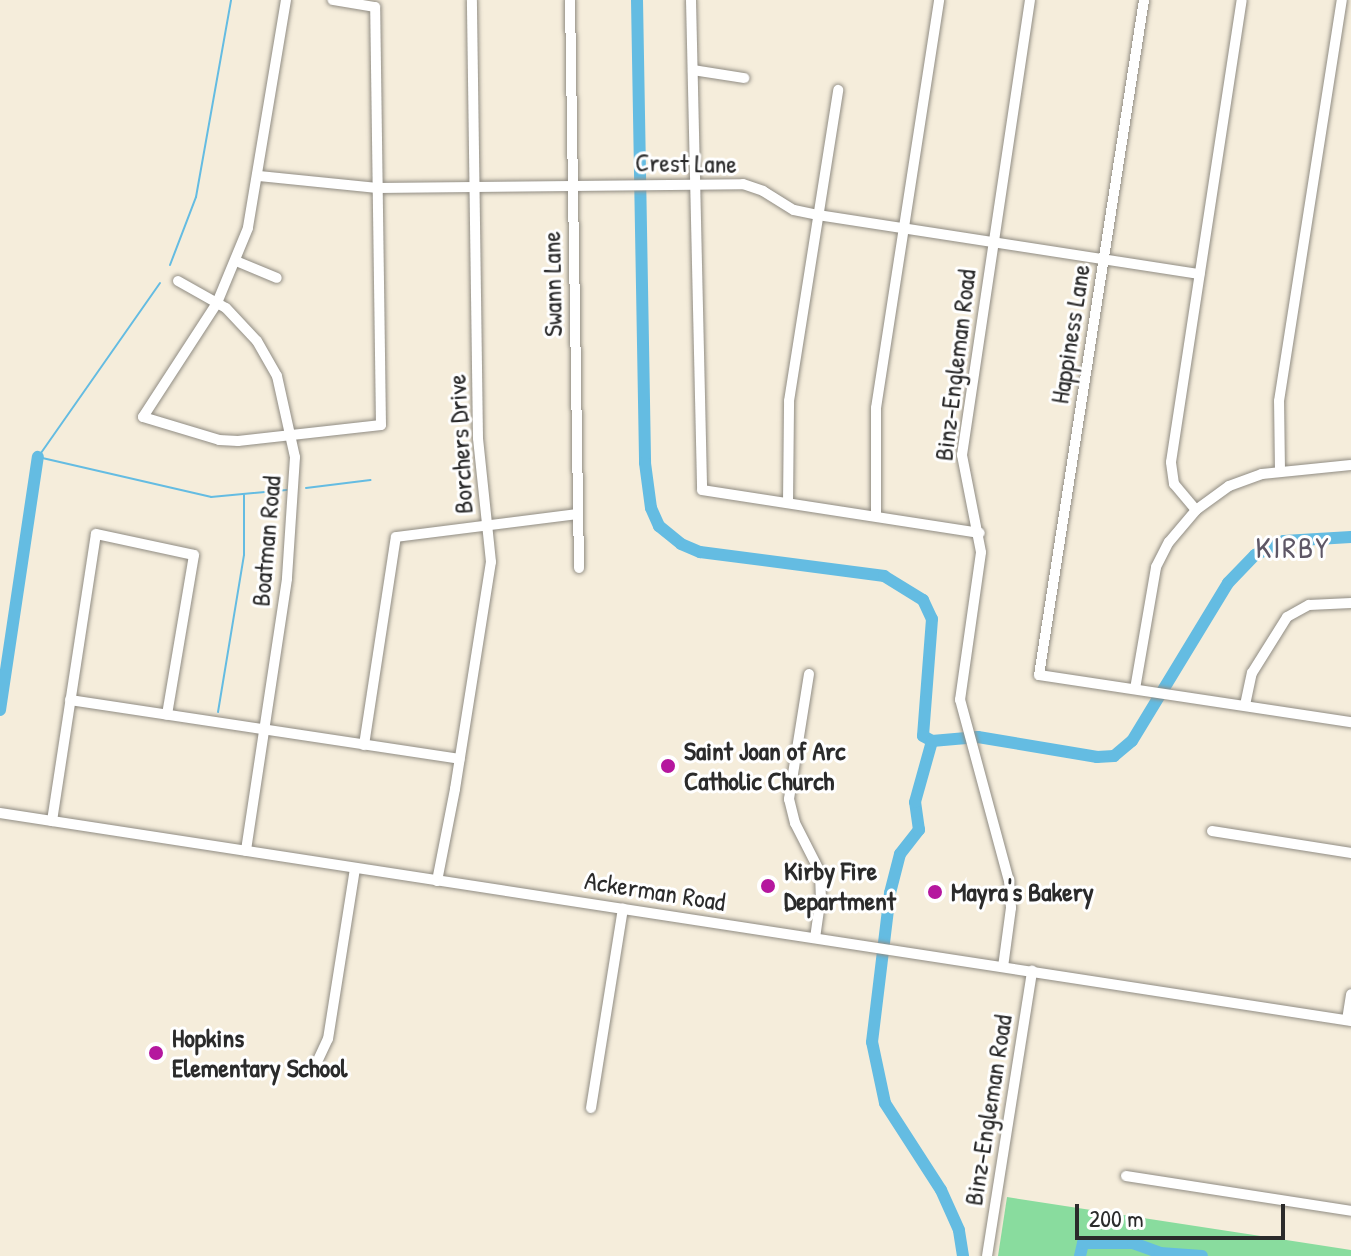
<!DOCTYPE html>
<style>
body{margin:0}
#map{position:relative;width:1351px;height:1256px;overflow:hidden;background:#f5eddb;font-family:"Patrick Hand",sans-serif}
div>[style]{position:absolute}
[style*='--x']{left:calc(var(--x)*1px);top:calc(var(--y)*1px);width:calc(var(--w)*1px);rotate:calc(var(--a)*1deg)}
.green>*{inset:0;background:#89dc9e}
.stream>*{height:2px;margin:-1px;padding:0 1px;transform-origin:1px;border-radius:1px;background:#64bce2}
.river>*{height:12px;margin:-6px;padding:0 6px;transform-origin:6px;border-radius:6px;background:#64bce2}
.roads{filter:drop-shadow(0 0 2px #908c83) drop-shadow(0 0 2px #908c83)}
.minor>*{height:10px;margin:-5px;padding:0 5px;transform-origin:5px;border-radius:5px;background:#fff}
.dots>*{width:22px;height:22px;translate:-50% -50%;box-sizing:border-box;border:4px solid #fff;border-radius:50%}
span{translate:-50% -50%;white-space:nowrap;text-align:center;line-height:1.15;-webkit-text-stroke:6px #fff;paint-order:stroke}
.street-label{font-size:26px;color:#2b2b2b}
.poi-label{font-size:26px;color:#2b2b2b;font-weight:700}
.left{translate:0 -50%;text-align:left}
.quarter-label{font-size:30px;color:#5e5766;letter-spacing:2px}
.scale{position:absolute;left:1075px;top:1204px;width:210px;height:36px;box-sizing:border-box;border:4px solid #2b2b2b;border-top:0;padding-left:10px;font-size:24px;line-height:28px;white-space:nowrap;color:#2b2b2b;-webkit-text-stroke:6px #fff;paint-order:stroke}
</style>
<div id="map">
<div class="green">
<div style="clip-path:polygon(1007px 1197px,1351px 1250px,1351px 1256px,998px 1256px)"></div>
</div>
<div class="stream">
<div style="--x:170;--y:265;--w:73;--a:-69.1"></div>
<div style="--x:196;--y:197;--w:200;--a:-79.9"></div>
<div style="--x:160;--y:283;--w:213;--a:125"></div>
<div style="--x:38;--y:457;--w:178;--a:13"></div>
<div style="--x:211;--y:497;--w:76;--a:-5.3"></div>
<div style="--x:306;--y:488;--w:65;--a:-7"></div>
<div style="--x:218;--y:712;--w:159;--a:-80.6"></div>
<div style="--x:244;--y:555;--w:60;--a:-90"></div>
</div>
<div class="river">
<div style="--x:637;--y:0;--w:463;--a:89"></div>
<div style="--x:645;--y:463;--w:45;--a:82.4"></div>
<div style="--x:651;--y:508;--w:20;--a:66"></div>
<div style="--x:659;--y:526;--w:28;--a:39"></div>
<div style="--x:681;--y:544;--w:21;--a:23"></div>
<div style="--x:700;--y:552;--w:186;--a:7.4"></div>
<div style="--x:884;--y:576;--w:46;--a:31.6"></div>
<div style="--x:923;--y:600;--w:21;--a:65"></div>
<div style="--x:932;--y:619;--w:117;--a:94.4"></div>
<div style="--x:923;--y:736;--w:10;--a:29"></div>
<div style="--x:0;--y:710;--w:256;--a:-81.5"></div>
<div style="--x:963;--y:1256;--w:26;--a:-99"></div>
<div style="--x:959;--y:1230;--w:44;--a:-114.2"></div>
<div style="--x:941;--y:1190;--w:103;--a:-122.8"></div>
<div style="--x:885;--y:1103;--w:62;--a:-102"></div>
<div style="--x:872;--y:1042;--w:150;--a:-83.1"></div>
<div style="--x:890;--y:893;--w:40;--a:-75.6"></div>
<div style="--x:900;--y:854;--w:31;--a:-52"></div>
<div style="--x:919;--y:830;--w:28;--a:-98"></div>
<div style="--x:915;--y:802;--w:63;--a:-74.4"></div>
<div style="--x:932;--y:741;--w:46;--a:-5"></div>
<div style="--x:978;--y:737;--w:121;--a:9.5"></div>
<div style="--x:1097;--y:757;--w:17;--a:-3"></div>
<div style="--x:1114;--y:756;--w:23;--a:-40"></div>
<div style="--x:1132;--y:741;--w:185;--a:-58.7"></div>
<div style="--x:1228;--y:583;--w:39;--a:-46"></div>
<div style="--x:1255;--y:555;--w:32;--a:-26"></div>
<div style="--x:1284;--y:541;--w:67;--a:-3.4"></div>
<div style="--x:1080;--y:1256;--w:13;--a:-77"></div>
<div style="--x:1083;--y:1243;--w:50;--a:0"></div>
<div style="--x:1133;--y:1243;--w:29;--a:20"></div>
<div style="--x:1160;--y:1253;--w:42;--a:4.1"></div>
</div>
<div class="roads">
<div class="minor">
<div style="--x:286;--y:0;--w:231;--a:99.5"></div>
<div style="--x:248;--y:228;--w:81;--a:112.5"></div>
<div style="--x:217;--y:303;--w:136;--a:123"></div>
<div style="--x:143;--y:417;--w:79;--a:16.8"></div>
<div style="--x:219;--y:440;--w:19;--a:3"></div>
<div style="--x:238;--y:441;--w:144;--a:-6.4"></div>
<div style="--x:381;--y:425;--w:418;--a:-90.8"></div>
<div style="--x:375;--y:7;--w:43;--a:-170.5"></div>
<div style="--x:570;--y:0;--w:568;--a:89.09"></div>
<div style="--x:691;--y:0;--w:490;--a:88.7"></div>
<div style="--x:702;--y:490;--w:281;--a:8.8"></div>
<div style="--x:1144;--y:0;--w:683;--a:98.84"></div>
<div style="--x:1039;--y:675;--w:316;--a:8.6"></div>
<div style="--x:693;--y:70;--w:52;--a:8.9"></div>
<div style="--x:259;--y:176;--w:119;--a:5.8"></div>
<div style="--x:377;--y:188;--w:366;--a:-0.6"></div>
<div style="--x:743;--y:184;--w:21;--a:19"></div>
<div style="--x:763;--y:191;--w:36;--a:32"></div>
<div style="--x:794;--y:210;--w:25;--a:12"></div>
<div style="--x:818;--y:215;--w:386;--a:8.8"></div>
<div style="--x:236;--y:261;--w:44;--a:22.5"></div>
<div style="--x:178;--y:281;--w:55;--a:29.4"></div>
<div style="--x:226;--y:308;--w:45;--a:46.8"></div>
<div style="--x:257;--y:341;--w:40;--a:60.3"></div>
<div style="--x:277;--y:376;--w:83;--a:77.5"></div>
<div style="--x:295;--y:457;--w:122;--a:93.8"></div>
<div style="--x:287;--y:579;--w:275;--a:98.6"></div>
<div style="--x:1280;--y:470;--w:69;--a:-90.8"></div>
<div style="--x:1279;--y:401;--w:406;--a:-81.1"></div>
<div style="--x:788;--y:503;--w:102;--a:-89.4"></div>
<div style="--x:789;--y:401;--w:315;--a:-81"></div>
<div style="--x:1196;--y:510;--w:34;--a:-130"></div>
<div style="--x:1174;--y:484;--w:22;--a:-98"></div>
<div style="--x:1171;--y:462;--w:467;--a:-81.3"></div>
<div style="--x:876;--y:516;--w:108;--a:-90"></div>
<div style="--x:876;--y:408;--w:413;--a:-81.2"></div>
<div style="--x:809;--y:674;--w:127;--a:99.1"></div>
<div style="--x:789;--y:799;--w:25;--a:76"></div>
<div style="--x:795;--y:823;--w:55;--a:63"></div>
<div style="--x:820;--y:872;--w:24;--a:88"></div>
<div style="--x:821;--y:896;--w:42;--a:98.1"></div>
<div style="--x:1135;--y:689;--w:124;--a:-80.2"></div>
<div style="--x:1156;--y:567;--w:28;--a:-63"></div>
<div style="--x:1169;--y:542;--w:42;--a:-49.8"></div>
<div style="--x:1196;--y:510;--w:41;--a:-36"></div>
<div style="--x:1229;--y:486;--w:35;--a:-20"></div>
<div style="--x:1262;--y:474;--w:89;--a:-5.8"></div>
<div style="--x:70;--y:700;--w:394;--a:8.6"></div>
<div style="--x:1245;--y:705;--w:33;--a:-78"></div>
<div style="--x:1252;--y:673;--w:66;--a:-58"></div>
<div style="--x:1287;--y:617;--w:25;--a:-29"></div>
<div style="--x:1309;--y:605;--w:42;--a:-2.7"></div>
<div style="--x:364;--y:745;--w:210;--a:-81.3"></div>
<div style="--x:396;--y:537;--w:182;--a:-7.2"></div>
<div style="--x:0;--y:813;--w:1367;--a:8.75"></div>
<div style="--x:52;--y:821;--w:290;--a:-81.3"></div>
<div style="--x:96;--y:534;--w:100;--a:12.1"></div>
<div style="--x:194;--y:555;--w:162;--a:99.6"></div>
<div style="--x:1212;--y:831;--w:141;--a:9"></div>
<div style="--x:437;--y:881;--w:94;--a:-78.9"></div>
<div style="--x:455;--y:789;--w:230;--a:-81"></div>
<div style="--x:491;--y:562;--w:125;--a:-96"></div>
<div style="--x:478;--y:438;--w:438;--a:-90.8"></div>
<div style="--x:1003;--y:967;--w:60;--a:-82.3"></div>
<div style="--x:1011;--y:908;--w:27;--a:-94"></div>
<div style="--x:1009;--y:881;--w:188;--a:-105.1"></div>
<div style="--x:960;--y:700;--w:149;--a:-81.9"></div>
<div style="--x:981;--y:552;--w:99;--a:-101.1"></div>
<div style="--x:962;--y:455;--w:460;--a:-81.5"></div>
<div style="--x:1347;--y:1020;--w:26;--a:-81"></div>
<div style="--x:318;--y:1060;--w:23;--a:-65"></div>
<div style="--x:328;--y:1039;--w:173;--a:-81"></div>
<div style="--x:591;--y:1108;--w:202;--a:-80.9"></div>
<div style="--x:1126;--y:1176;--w:228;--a:8.8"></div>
<div style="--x:987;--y:1256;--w:289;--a:-81"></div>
</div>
</div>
<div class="dots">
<div style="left:668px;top:766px;background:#b5179e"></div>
<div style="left:768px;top:886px;background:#b5179e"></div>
<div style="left:935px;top:892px;background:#b5179e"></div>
<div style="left:156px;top:1053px;background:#b5179e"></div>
</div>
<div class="street-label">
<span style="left:686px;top:163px;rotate:1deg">Crest Lane</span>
<span style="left:552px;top:284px;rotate:-91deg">Swann Lane</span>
<span style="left:1070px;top:334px;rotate:-81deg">Happiness Lane</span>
<span style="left:955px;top:365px;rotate:-83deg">Binz-Engleman Road</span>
<span style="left:460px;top:444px;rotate:-93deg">Borchers Drive</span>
<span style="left:266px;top:541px;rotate:-85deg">Boatman Road</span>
<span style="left:655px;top:891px;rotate:9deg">Ackerman Road</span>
<span style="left:988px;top:1110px;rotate:-81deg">Binz-Engleman Road</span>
</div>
<div class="poi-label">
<span class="left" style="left:684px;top:766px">Saint Joan of Arc<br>Catholic Church</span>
<span class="left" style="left:784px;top:886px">Kirby Fire<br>Department</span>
<span class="left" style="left:951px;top:892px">Mayra's Bakery</span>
<span class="left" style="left:172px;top:1053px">Hopkins<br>Elementary School</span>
</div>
<div class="quarter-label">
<span style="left:1293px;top:547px">KIRBY</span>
</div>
<div class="scale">200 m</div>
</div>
